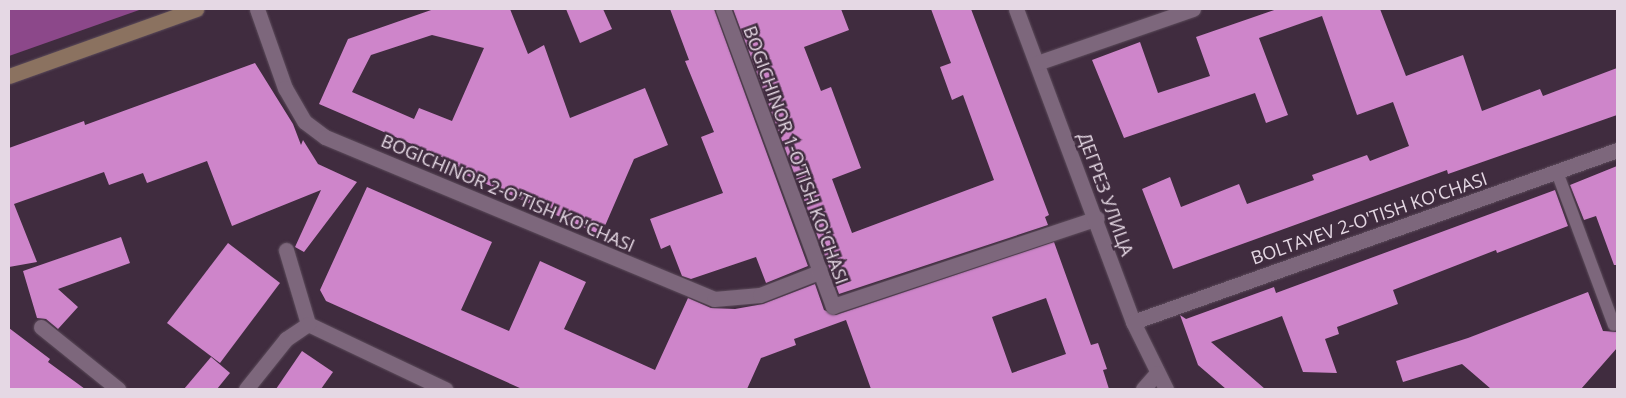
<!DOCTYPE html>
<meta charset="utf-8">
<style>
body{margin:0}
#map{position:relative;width:1626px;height:398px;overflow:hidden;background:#402c3f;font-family:"Open Sans",sans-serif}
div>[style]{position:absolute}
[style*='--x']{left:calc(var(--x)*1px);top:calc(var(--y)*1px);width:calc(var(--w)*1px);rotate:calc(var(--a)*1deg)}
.forest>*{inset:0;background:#8c488a}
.building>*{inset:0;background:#ce85ca}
.roads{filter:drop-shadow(0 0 1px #5b4b5a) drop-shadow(0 0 1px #5b4b5a)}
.lane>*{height:12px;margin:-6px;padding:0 6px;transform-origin:6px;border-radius:6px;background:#7d677c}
.street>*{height:15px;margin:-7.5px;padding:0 7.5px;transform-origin:7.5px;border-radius:7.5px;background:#7d677c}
.secondary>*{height:15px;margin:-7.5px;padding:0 7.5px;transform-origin:7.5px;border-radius:7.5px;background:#8b7260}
span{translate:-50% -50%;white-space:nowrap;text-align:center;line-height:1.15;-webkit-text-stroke:5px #402c3f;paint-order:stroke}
.street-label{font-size:18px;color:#e5d8e4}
.frame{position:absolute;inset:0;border:10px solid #e5d8e4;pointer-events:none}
</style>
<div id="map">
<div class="forest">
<div style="clip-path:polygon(9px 9px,142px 9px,9px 56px)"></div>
</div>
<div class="building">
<div style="clip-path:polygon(evenodd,434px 9px,510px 9px,528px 54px,544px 45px,570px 118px,645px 88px,668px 145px,634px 159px,601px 235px,441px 164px,444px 158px,319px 104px,348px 39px,434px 9px,432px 35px,484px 48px,452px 121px,419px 108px,414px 119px,352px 92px,371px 55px,432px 35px)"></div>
<div style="clip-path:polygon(566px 9px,603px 9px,612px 29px,580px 43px)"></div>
<div style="clip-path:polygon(670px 9px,714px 9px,808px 266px,766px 283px,756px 257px,691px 279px,682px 276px,670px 245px,661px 249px,650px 219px,723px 193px,701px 137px,714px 132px,685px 61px,689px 60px)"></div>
<div style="clip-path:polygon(733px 9px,841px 9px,849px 30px,804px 47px,821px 91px,831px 87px,861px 168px,832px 179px,852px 233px,994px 180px,963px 95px,952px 100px,940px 67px,951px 63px,931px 9px,971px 9px,1049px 215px,1045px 217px,1048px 225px,839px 294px)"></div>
<div style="clip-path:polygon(1277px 9px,1380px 9px,1406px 76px,1463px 55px,1482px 111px,1540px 89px,1543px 96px,1617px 68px,1617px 115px,1448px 174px,1447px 170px,1173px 269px,1142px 189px,1170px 177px,1181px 207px,1239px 184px,1247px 204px,1314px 180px,1312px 175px,1367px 155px,1370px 161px,1409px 146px,1393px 102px,1357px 115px,1322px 16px,1259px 38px,1288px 115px,1266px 123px,1255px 93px,1124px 138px,1092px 60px,1140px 42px,1158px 93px,1210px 76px,1196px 37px)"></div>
<div style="clip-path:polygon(255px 63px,293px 124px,301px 145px,303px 140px,318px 164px,357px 182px,304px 252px,295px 247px,321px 190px,232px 226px,207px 161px,147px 183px,143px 173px,109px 185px,104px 172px,14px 204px,37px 262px,9px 267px,9px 148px,84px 121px,85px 125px)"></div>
<div style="clip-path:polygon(1617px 166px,1617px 265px,1614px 265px,1596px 216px,1584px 220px,1570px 185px)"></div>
<div style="clip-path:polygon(evenodd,367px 187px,492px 242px,461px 310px,509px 331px,540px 261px,586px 282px,564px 329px,655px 370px,688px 298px,711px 308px,735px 309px,763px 304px,815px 284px,824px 310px,836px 315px,1054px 242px,1091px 345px,1098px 343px,1107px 369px,1103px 370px,1109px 389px,871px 389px,846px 320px,794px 339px,796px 345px,761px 358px,747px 389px,522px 389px,326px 301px,320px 290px,367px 187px,1046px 298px,1066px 354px,1012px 373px,992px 317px,1046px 298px)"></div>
<div style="clip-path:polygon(1555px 190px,1568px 226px,1497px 253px,1496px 250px,1393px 290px,1398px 304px,1337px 327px,1339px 334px,1325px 339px,1337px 373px,1303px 372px,1282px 316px,1211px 342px,1265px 389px,1226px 389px,1198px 365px,1180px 315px,1186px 319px,1274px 287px,1276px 293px)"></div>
<div style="clip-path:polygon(121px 237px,130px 263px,58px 289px,78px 307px,58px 329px,46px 319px,37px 318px,23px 271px)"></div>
<div style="clip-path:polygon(228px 243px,280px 283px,220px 363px,167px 323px)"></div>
<div style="clip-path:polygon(1588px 292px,1603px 331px,1617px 332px,1617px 348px,1581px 389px,1491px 389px,1462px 364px,1403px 382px,1396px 361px,1468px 338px)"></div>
<div style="clip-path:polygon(9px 328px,50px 359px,48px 362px,85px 389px,9px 389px)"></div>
<div style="clip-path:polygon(302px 351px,333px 372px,321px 389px,276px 389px)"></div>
<div style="clip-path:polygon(211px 357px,230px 373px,217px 389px,184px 389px)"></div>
</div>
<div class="roads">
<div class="lane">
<div style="--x:1557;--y:172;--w:163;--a:69.6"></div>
</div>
<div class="street">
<div style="--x:257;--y:9;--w:84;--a:70.5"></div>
<div style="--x:285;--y:88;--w:39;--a:60"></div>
<div style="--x:305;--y:122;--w:25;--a:37"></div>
<div style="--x:325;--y:137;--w:421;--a:22.6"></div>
<div style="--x:714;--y:299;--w:46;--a:-5"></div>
<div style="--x:760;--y:295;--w:63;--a:-21.3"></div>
<div style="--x:723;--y:9;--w:317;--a:69.7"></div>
<div style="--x:833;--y:306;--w:278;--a:-18.4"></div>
<div style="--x:1016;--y:9;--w:334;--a:69.5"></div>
<div style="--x:1133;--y:322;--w:75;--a:63.8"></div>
<div style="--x:1037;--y:63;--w:165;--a:-19.1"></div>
<div style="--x:286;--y:250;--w:77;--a:73.4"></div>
<div style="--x:308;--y:324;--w:152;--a:25.4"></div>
<div style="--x:1133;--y:322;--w:514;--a:-19.56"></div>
<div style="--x:41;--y:327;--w:99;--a:38.8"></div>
<div style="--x:246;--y:389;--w:64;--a:-51.3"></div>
<div style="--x:286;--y:339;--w:27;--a:-34"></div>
<div style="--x:1143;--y:389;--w:21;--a:-49"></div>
</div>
<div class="secondary">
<div style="--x:9;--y:76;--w:199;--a:-19.7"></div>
</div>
</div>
<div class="street-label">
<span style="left:796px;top:155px;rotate:70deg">BOGICHINOR 1-O'TISH KO'CHASI</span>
<span style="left:508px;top:193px;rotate:23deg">BOGICHINOR 2-O'TISH KO'CHASI</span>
<span style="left:1106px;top:194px;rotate:70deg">ДЕГРЕЗ УЛИЦА</span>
<span style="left:1369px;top:218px;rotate:-19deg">BOLTAYEV 2-O'TISH KO'CHASI</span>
</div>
<div class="frame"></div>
</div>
